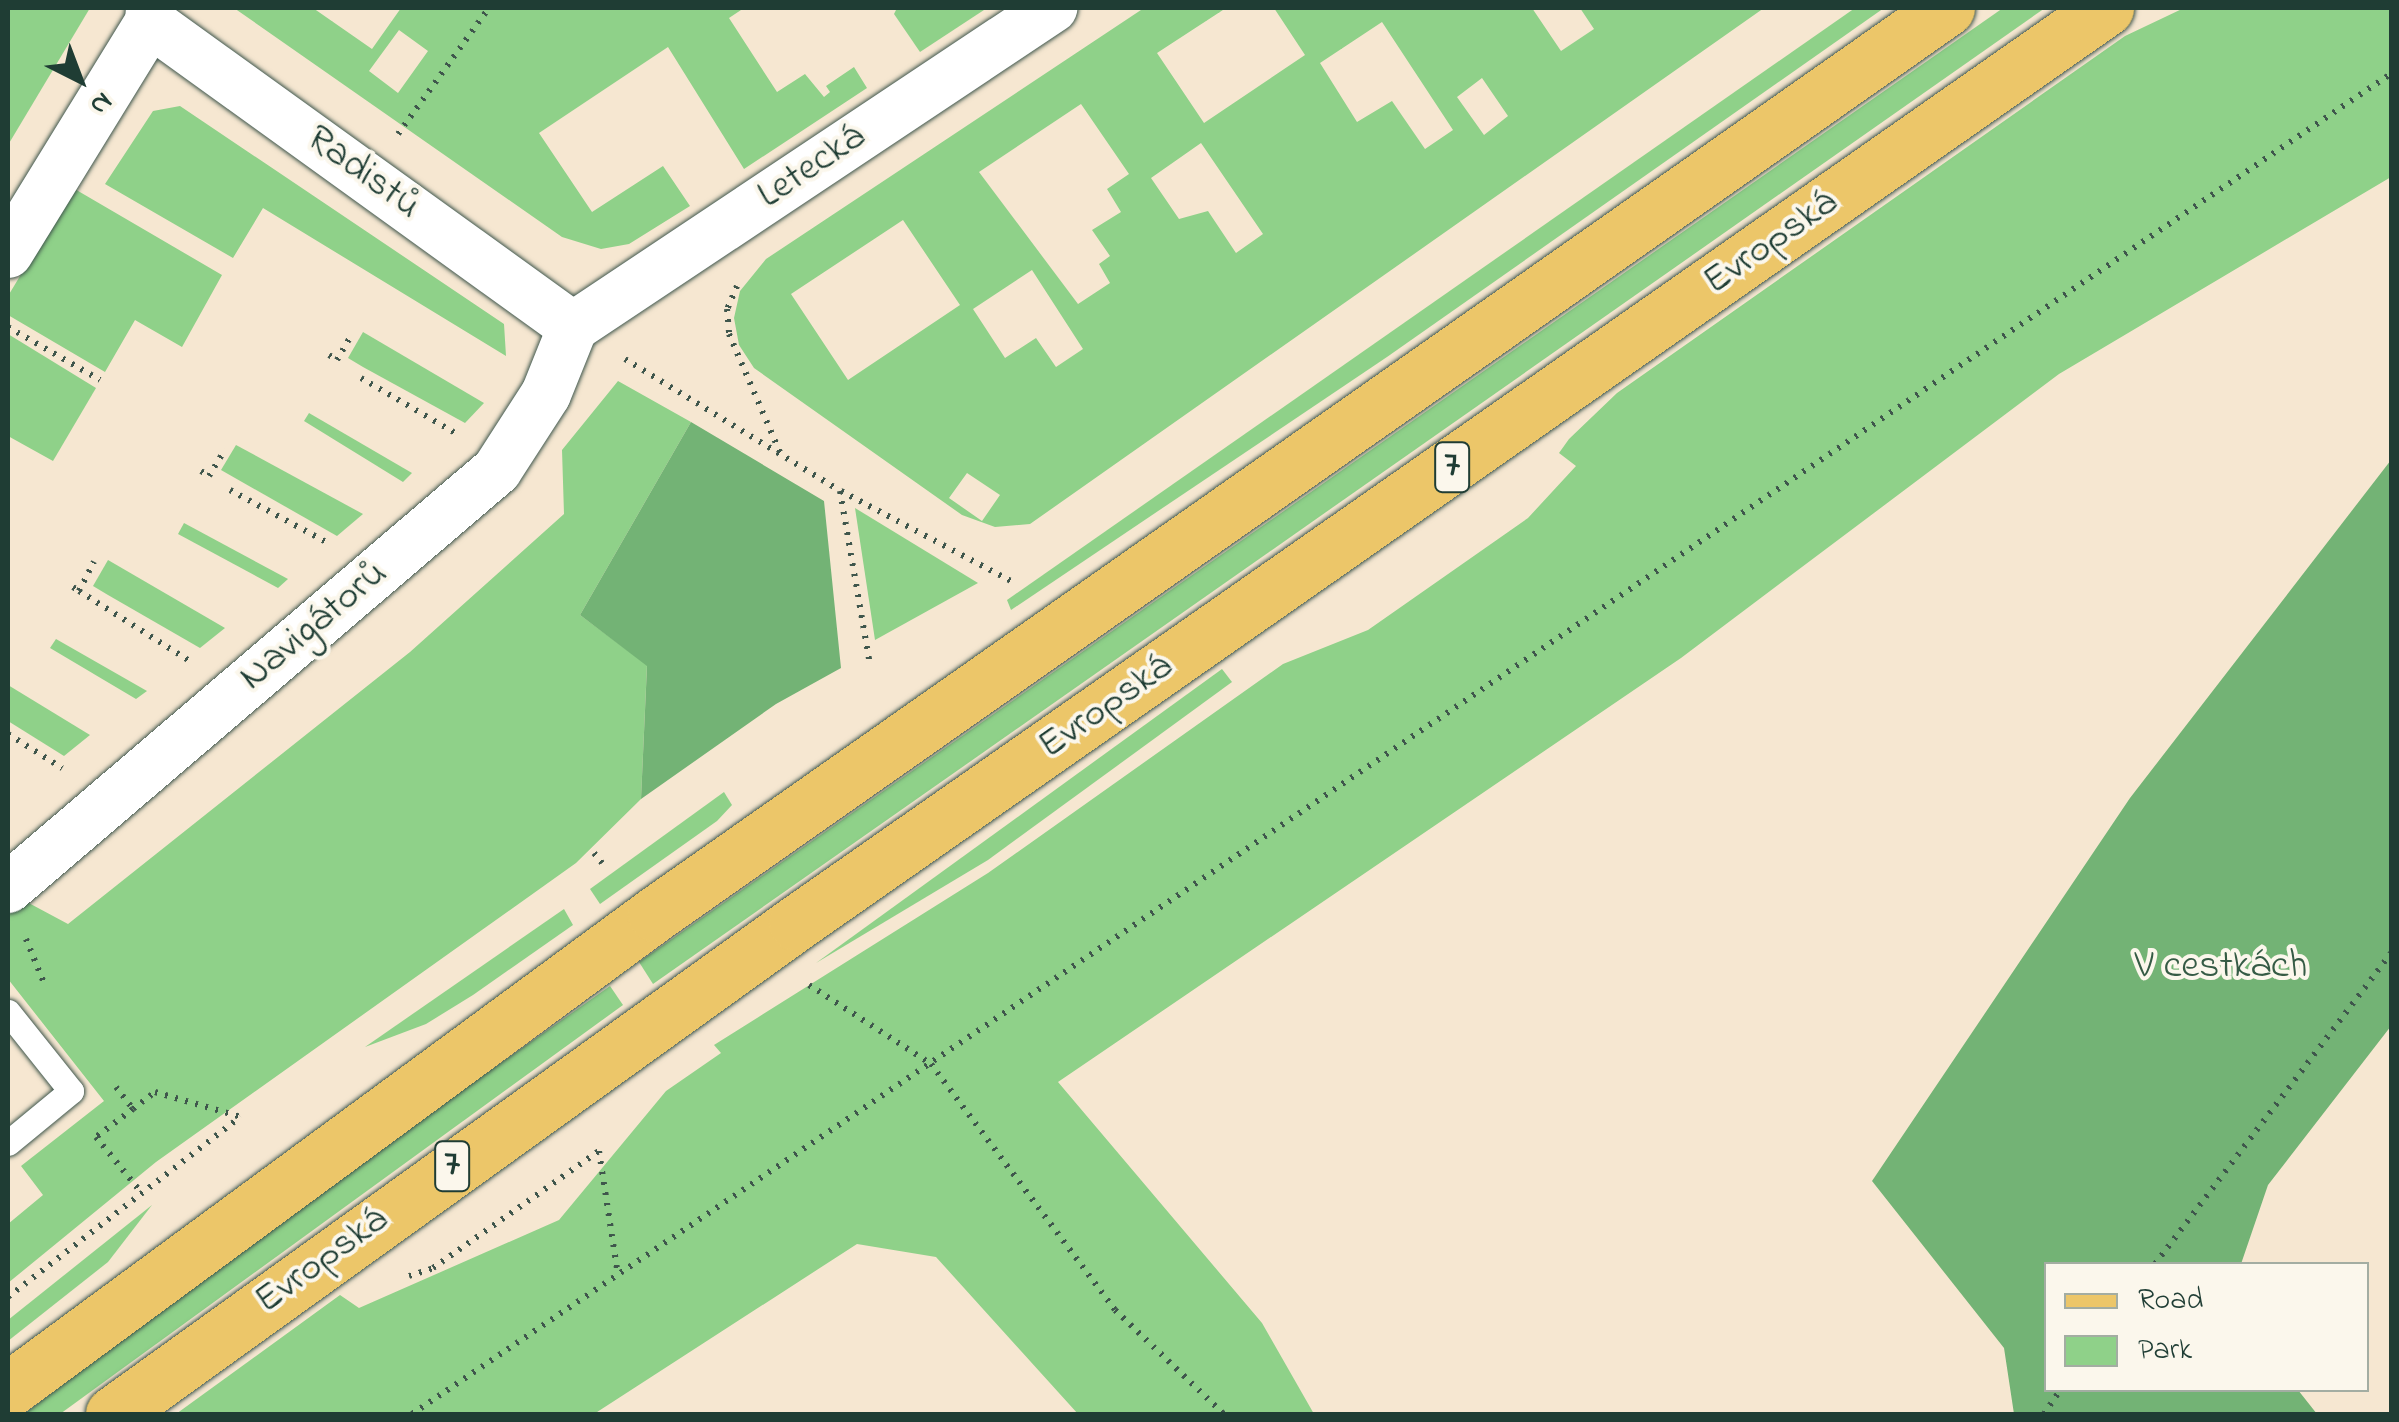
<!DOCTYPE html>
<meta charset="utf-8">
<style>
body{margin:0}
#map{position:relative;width:2399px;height:1422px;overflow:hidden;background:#f6e7d1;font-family:"Indie Flower",sans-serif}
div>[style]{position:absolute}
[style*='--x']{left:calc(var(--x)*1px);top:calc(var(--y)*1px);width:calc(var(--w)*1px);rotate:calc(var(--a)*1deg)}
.green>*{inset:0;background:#8fd189}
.forest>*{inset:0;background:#73b375}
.path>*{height:6px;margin-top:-3px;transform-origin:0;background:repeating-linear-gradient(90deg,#3f564c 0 2.5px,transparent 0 10.5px)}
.roads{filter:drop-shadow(0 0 2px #3f564c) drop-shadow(0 0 2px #3f564c)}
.lane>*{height:25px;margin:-12.5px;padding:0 12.5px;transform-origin:12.5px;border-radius:12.5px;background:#fff}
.street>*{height:50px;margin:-25px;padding:0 25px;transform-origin:25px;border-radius:25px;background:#fff}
.primary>*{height:55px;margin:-27.5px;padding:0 27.5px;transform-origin:27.5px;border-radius:27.5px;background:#ecc669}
span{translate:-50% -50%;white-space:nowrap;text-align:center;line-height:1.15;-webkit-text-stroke:8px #fbf7ec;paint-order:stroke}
.shield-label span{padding:2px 8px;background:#fbf7ec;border:2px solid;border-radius:8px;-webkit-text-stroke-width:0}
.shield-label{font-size:38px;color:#1f3d34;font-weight:700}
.street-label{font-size:40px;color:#1f3d34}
.park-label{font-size:40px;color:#355b45}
.frame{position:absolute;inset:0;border:10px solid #1f3d34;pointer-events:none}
.legend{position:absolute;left:2044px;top:1262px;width:325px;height:130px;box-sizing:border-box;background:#fbf7ec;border:2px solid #a3ada2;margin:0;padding:12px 18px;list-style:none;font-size:30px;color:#1f3d34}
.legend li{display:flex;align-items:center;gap:20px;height:50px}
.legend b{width:50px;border:2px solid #a3ada2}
.north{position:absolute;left:30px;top:30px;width:100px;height:100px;-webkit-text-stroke:8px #fbf7ec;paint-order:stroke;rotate:138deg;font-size:28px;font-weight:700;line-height:40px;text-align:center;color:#1f3d34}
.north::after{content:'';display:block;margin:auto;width:35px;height:45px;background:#1f3d34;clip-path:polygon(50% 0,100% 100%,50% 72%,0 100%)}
</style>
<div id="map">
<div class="green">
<div style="clip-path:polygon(8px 8px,90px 8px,8px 145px)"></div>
<div style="clip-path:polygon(evenodd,234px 8px,313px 8px,372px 49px,401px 8px,744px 8px,729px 18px,777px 92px,805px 74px,824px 97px,830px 92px,826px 86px,854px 67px,867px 88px,744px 169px,668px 47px,539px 133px,592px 212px,663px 166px,690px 206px,629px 244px,601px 249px,562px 237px,234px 8px,399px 30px,428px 51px,398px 93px,369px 71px,399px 30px)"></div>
<div style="clip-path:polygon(897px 8px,987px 8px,920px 52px,894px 14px)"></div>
<div style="clip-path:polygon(evenodd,1144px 8px,1226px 8px,1157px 53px,1204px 123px,1305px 55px,1274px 8px,1532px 8px,1561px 51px,1594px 29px,1580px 8px,1764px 8px,1030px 524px,995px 527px,962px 515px,754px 368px,739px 345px,734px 318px,740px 291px,766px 259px,1144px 8px,1382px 22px,1453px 130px,1425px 149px,1392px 101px,1357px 122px,1320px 63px,1382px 22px,1144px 8px,1482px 78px,1508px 116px,1484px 135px,1457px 97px,1482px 78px,1144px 8px,1081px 104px,1129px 174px,1107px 189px,1121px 212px,1092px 230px,1110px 256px,1099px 264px,1110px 283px,1078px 304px,979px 172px,1081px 104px,1144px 8px,1201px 143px,1263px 234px,1236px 253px,1208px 211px,1179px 219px,1151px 178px,1201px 143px,1144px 8px,903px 220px,960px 305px,848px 380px,791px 294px,903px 220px,1144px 8px,1032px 270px,1083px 349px,1056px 367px,1036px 338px,1005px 358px,973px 309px,1032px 270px,1144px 8px,967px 473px,1000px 495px,982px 521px,949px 498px,967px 473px)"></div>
<div style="clip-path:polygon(1855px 8px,1884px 8px,1387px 357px,1011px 610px,1007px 600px)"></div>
<div style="clip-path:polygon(2003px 8px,2045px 8px,653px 984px,639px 962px)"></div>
<div style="clip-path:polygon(2184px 8px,2391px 8px,2391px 177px,2059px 374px,1681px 658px,1058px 1082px,1262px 1323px,1314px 1414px,1078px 1414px,936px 1257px,857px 1244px,594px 1414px,176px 1414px,340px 1295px,359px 1308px,559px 1220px,666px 1091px,721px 1053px,714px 1045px,988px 873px,1283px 664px,1368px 630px,1528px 518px,1576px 466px,1559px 453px,1569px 439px,1617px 393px,2125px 36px)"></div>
<div style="clip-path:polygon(180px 106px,504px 324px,506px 356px,263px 208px,233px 258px,105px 184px,153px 111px)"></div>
<div style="clip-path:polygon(73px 188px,222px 275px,182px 347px,135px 320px,105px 372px,8px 315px,8px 296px)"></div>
<div style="clip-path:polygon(363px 332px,484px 403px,465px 423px,363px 367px,348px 358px)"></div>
<div style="clip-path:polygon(8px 334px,96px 388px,53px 461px,8px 436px)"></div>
<div style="clip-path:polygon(618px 381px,691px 422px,580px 615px,647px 665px,641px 799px,576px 863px,156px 1162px,8px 1283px,8px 1224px,43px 1195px,21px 1166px,104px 1101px,8px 979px,8px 915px,25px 901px,68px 924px,410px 652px,564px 514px,562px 450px)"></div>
<div style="clip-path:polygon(309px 413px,412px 473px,403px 482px,304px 421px)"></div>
<div style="clip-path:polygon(236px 445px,363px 514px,337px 536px,221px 470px)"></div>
<div style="clip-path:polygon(855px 508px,978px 583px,875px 640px)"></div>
<div style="clip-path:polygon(184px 523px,288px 579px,278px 588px,178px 534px)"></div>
<div style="clip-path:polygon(108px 560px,225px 628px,200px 648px,108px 595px,93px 586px)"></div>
<div style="clip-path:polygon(56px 639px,147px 691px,136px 699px,50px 648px)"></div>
<div style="clip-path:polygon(1222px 669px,1232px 682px,988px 860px,816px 963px)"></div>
<div style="clip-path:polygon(8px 685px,90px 735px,64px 756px,8px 721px)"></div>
<div style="clip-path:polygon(724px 792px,732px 805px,717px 821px,600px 904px,590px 889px)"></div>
<div style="clip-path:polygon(564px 909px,573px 925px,473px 995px,426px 1024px,365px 1047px)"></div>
<div style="clip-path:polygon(610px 986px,623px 1005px,60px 1414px,24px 1414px,304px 1202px)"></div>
<div style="clip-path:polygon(152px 1205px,108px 1262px,8px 1341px,8px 1320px)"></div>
</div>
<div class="forest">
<div style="clip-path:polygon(691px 422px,824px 501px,841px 668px,776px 704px,641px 799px,647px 666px,580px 615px)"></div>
<div style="clip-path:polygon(2391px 460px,2391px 1026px,2268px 1185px,2241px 1264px,2046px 1264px,2046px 1390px,2298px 1390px,2317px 1414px,2014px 1414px,2004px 1348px,1872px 1181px,2130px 798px)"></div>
</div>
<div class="path">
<div style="--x:398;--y:134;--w:155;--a:-54.2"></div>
<div style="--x:737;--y:286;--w:25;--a:113"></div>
<div style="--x:727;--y:309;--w:25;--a:85"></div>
<div style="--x:729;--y:334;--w:132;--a:66.7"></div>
<div style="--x:8;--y:327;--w:106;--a:29.9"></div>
<div style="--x:329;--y:355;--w:9;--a:32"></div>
<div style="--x:337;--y:360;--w:30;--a:-60"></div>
<div style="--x:625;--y:359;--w:252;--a:31.5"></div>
<div style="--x:840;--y:491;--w:176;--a:80.2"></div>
<div style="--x:361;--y:378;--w:111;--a:30.3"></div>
<div style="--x:201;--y:471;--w:9;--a:32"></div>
<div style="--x:209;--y:476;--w:31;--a:-59"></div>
<div style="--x:230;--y:490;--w:109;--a:28.4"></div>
<div style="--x:841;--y:491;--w:192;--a:27.9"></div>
<div style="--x:73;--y:587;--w:7;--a:34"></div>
<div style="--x:79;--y:591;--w:33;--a:-63"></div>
<div style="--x:79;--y:591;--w:129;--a:32.3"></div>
<div style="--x:8;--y:734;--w:64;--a:32.2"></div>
<div style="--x:594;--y:853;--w:13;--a:51"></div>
<div style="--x:26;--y:939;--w:48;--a:67.8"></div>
<div style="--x:809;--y:985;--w:145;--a:32.9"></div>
<div style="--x:931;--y:1064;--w:307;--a:53.2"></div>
<div style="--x:1115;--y:1310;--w:151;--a:43.7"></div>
<div style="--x:116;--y:1087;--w:28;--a:52"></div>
<div style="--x:133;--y:1109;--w:28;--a:-38"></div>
<div style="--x:155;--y:1092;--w:90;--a:16.2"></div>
<div style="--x:133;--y:1109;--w:46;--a:142.9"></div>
<div style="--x:96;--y:1137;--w:70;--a:50.8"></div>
<div style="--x:2155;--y:1264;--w:392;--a:-52.8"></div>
<div style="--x:409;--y:1276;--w:25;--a:-18"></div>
<div style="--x:433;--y:1268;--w:203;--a:-35.2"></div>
<div style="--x:599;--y:1151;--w:125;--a:81.3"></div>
<div style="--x:8;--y:1297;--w:294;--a:-37.8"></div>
<div style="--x:412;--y:1414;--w:2391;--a:-34.11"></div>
<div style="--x:2044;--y:1414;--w:29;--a:-56"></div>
</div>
<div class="roads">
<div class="lane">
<div style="--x:8;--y:1012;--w:101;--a:51.4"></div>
<div style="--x:71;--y:1091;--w:82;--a:140.5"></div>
</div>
<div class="street">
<div style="--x:150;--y:22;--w:521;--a:35.79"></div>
<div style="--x:8;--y:253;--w:271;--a:-58.4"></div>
<div style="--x:150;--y:22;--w:14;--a:-86"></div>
<div style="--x:573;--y:327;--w:576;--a:-33.66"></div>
<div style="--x:8;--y:888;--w:643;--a:-40.52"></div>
<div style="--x:497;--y:470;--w:90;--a:-57.2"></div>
<div style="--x:546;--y:394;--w:72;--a:-68.1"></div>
</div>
<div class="primary">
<div style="--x:8;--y:1390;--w:803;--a:-36.34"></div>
<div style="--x:655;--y:914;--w:1578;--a:-35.04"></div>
<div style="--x:113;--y:1414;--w:841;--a:-35.71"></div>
<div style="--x:796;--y:923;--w:1598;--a:-34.93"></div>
</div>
</div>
<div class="shield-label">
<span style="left:1452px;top:467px">7</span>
<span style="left:452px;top:1166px">7</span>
</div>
<div class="street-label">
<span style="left:812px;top:167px;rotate:-34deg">Letecká</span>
<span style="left:363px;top:173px;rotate:36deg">Radistů</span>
<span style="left:1771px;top:243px;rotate:-35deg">Evropská</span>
<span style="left:314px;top:626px;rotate:-40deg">Navigátorů</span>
<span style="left:1106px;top:707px;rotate:-35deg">Evropská</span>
<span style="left:322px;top:1261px;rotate:-36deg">Evropská</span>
</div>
<div class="park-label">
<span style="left:2221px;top:967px">V cestkách</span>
</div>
<div class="frame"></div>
<ul class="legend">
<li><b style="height:12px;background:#ecc669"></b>Road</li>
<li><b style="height:28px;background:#8fd189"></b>Park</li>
</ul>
<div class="north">N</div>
</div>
